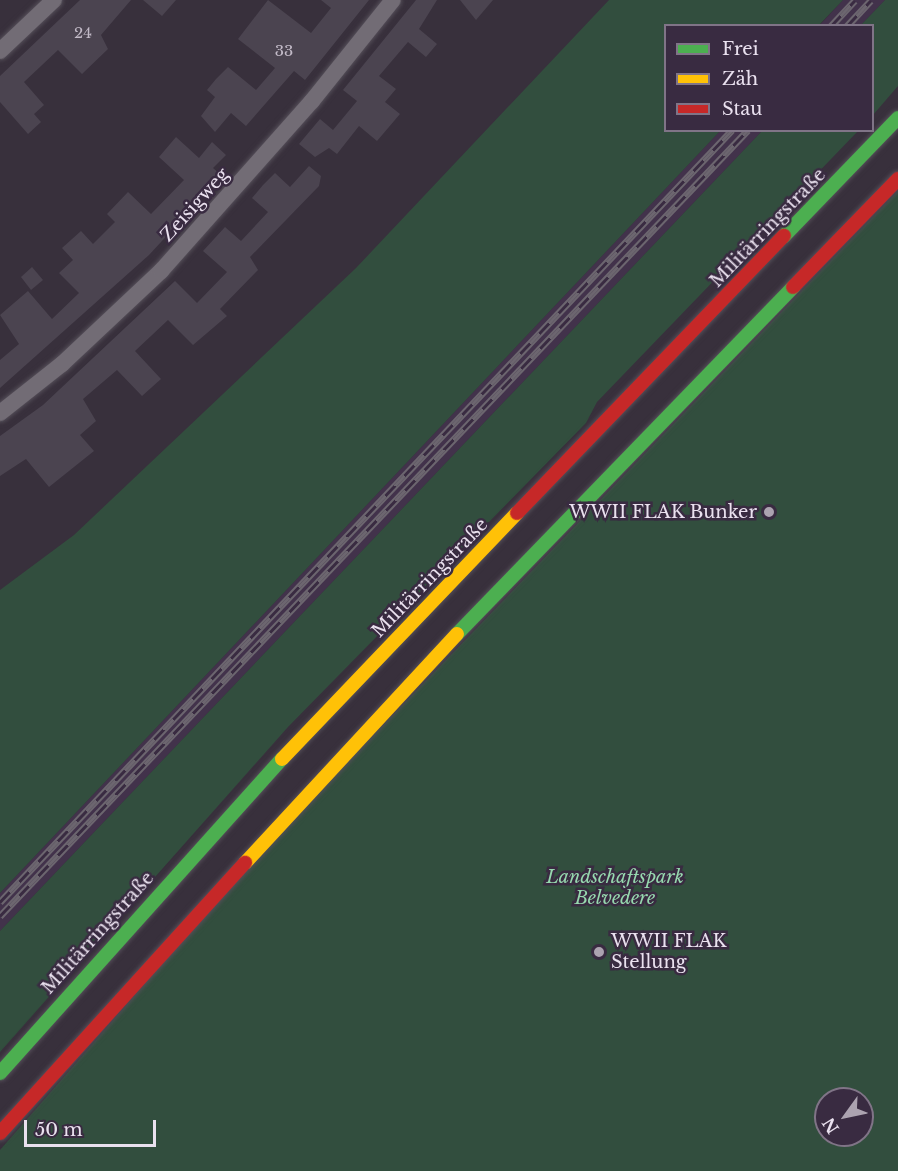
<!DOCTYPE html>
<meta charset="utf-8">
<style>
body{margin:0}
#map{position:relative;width:898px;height:1171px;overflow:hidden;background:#38303c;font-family:"Libre Baskerville",serif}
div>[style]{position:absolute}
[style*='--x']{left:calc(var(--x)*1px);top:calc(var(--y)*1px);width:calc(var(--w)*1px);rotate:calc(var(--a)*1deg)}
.built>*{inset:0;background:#42324b}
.green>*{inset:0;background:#324e3e}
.building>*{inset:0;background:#4b4450}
.roads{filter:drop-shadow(0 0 2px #544e58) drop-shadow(0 0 2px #544e58)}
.street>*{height:16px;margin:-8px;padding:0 8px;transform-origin:8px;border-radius:8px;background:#726c75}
.fast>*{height:14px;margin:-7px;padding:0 7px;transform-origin:7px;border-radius:7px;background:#4caf50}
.slow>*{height:14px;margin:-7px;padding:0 7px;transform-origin:7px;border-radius:7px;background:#ffc107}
.jam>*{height:14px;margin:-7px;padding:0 7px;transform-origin:7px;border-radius:7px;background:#c62828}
.rail>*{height:7px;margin-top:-3.5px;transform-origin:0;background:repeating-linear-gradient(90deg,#392b41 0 14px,#6c666f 0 28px);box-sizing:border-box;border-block:2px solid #6c666f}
.dots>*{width:16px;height:16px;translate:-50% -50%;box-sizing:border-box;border:3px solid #392b41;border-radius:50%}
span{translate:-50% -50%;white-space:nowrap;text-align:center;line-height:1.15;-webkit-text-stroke:5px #392b41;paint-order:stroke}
.number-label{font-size:15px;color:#c2bac7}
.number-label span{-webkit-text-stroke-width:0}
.street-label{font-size:18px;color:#eae1ef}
.poi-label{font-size:18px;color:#eae1ef}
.right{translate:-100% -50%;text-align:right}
.left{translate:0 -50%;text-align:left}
.park-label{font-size:18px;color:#96d8ae;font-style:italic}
.legend{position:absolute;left:664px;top:24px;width:210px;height:108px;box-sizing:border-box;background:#392b41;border:2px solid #807487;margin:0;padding:8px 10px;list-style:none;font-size:18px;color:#eae1ef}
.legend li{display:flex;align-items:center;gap:12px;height:30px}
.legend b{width:30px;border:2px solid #807487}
.north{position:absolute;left:814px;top:1087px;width:60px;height:60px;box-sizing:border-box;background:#392b41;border:2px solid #807487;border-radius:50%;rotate:237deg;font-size:16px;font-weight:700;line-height:24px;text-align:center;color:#eae1ef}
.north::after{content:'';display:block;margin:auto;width:21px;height:27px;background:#aca3b0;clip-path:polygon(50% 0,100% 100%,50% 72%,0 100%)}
.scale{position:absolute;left:24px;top:1120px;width:132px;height:27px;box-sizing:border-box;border:3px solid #eae1ef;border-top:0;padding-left:8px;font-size:18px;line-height:21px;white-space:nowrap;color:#eae1ef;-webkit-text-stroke:4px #392b41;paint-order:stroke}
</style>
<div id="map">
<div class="built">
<div style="clip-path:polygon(843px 0,885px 0,861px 25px,819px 26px)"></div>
<div style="clip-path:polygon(720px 131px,762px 131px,0 931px,0 893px)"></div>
</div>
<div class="green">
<div style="clip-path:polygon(609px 0,843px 0,819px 25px,666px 26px,666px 130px,720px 131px,0 893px,0 590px,74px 535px,356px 268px)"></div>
<div style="clip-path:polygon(885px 0,898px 0,898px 86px,873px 115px,872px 26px,861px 25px)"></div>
<div style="clip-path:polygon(762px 131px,858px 131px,597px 402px,586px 423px,288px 727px,0 1052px,0 931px)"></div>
<div style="clip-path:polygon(evenodd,898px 191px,898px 1171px,0 1171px,0 1150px,255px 858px,898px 191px,826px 1099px,862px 1099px,862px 1135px,826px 1135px,826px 1099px)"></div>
</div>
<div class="building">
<div style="clip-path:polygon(80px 0,131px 0,101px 35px,108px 49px,82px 74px,58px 50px,24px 82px,44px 105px,34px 114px,41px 122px,28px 134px,0 102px,0 76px)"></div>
<div style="clip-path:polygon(143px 0,176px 0,162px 16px)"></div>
<div style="clip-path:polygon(268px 0,311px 33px,331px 8px,321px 0,369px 0,305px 80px,294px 71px,246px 126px,231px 113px,215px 132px,201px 116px,215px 97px,207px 90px,216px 79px,228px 67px,256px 90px,275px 68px,238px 39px)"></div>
<div style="clip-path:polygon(416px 0,437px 0,419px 29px,437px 44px,426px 57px,408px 42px,379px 76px,396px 89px,385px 102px,400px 114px,377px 141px,359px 126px,337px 154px,329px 148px,315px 157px,299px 144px,320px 119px,333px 130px,357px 101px,343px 90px)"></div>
<div style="clip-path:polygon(460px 0,493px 0,476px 20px)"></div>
<div style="clip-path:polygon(176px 137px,199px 158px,212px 142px,226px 155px,213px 168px,222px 176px,149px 255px,0 388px,0 360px,19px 344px,0 315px,28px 291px,52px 319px,79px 293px,59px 273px,73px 260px,62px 248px,81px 231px,93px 244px,115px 222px,107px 214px,128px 192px,151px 214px,184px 180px,159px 157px)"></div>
<div style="clip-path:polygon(309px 166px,321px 176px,319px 186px,250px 257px,258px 270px,220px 309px,227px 316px,193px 345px,168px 320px,135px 351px,161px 379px,142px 396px,117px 370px,83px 399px,96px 421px,80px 435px,94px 451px,49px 487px,26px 459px,0 476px,0 436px,43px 405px,175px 281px,197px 303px,227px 272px,203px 251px,225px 227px,241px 241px,268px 212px,252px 198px,263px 185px,275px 173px,290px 187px)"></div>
<div style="clip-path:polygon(32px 267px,43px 280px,31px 290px,21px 277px)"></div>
</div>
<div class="roads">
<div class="street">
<div style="--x:0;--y:51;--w:74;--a:-43.4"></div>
<div style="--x:0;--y:413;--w:79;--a:-38.3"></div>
<div style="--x:62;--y:364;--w:136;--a:-43.2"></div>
<div style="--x:161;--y:271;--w:227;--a:-48.4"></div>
<div style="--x:312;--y:101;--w:129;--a:-51.3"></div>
</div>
<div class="fast">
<div style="--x:784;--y:236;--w:164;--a:-46"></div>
<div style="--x:457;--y:634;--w:483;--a:-45.9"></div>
<div style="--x:0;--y:1073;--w:422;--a:-48.1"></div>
</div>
<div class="slow">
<div style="--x:282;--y:759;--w:340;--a:-46.3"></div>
<div style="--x:245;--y:863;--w:312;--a:-47.2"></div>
</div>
<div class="jam">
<div style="--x:793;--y:287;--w:151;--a:-45.8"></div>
<div style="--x:517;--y:513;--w:385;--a:-46.1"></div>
<div style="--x:0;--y:1133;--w:365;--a:-47.8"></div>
</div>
</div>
<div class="rail">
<div style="--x:831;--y:26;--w:35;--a:-47"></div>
<div style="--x:847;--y:26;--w:35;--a:-47"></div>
<div style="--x:0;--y:902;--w:1064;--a:-46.52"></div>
<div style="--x:0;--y:916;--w:1085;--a:-46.42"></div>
</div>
<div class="dots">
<div style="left:769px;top:512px;background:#aca3b0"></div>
<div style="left:599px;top:952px;background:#aca3b0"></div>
</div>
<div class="number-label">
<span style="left:83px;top:33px">24</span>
<span style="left:284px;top:51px">33</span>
</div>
<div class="street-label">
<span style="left:195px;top:205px;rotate:-48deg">Zeisigweg</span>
<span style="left:768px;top:228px;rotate:-46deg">Militärringstraße</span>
<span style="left:430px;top:578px;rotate:-46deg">Militärringstraße</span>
<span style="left:98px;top:933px;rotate:-48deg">Militärringstraße</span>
</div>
<div class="poi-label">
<span class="right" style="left:757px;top:512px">WWII FLAK Bunker</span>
<span class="left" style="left:611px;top:952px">WWII FLAK<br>Stellung</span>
</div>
<div class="park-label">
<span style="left:615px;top:888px">Landschaftspark<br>Belvedere</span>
</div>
<ul class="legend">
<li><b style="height:8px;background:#4caf50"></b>Frei</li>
<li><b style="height:8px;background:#ffc107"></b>Zäh</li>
<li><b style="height:8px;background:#c62828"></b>Stau</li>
</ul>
<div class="north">N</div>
<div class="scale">50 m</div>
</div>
